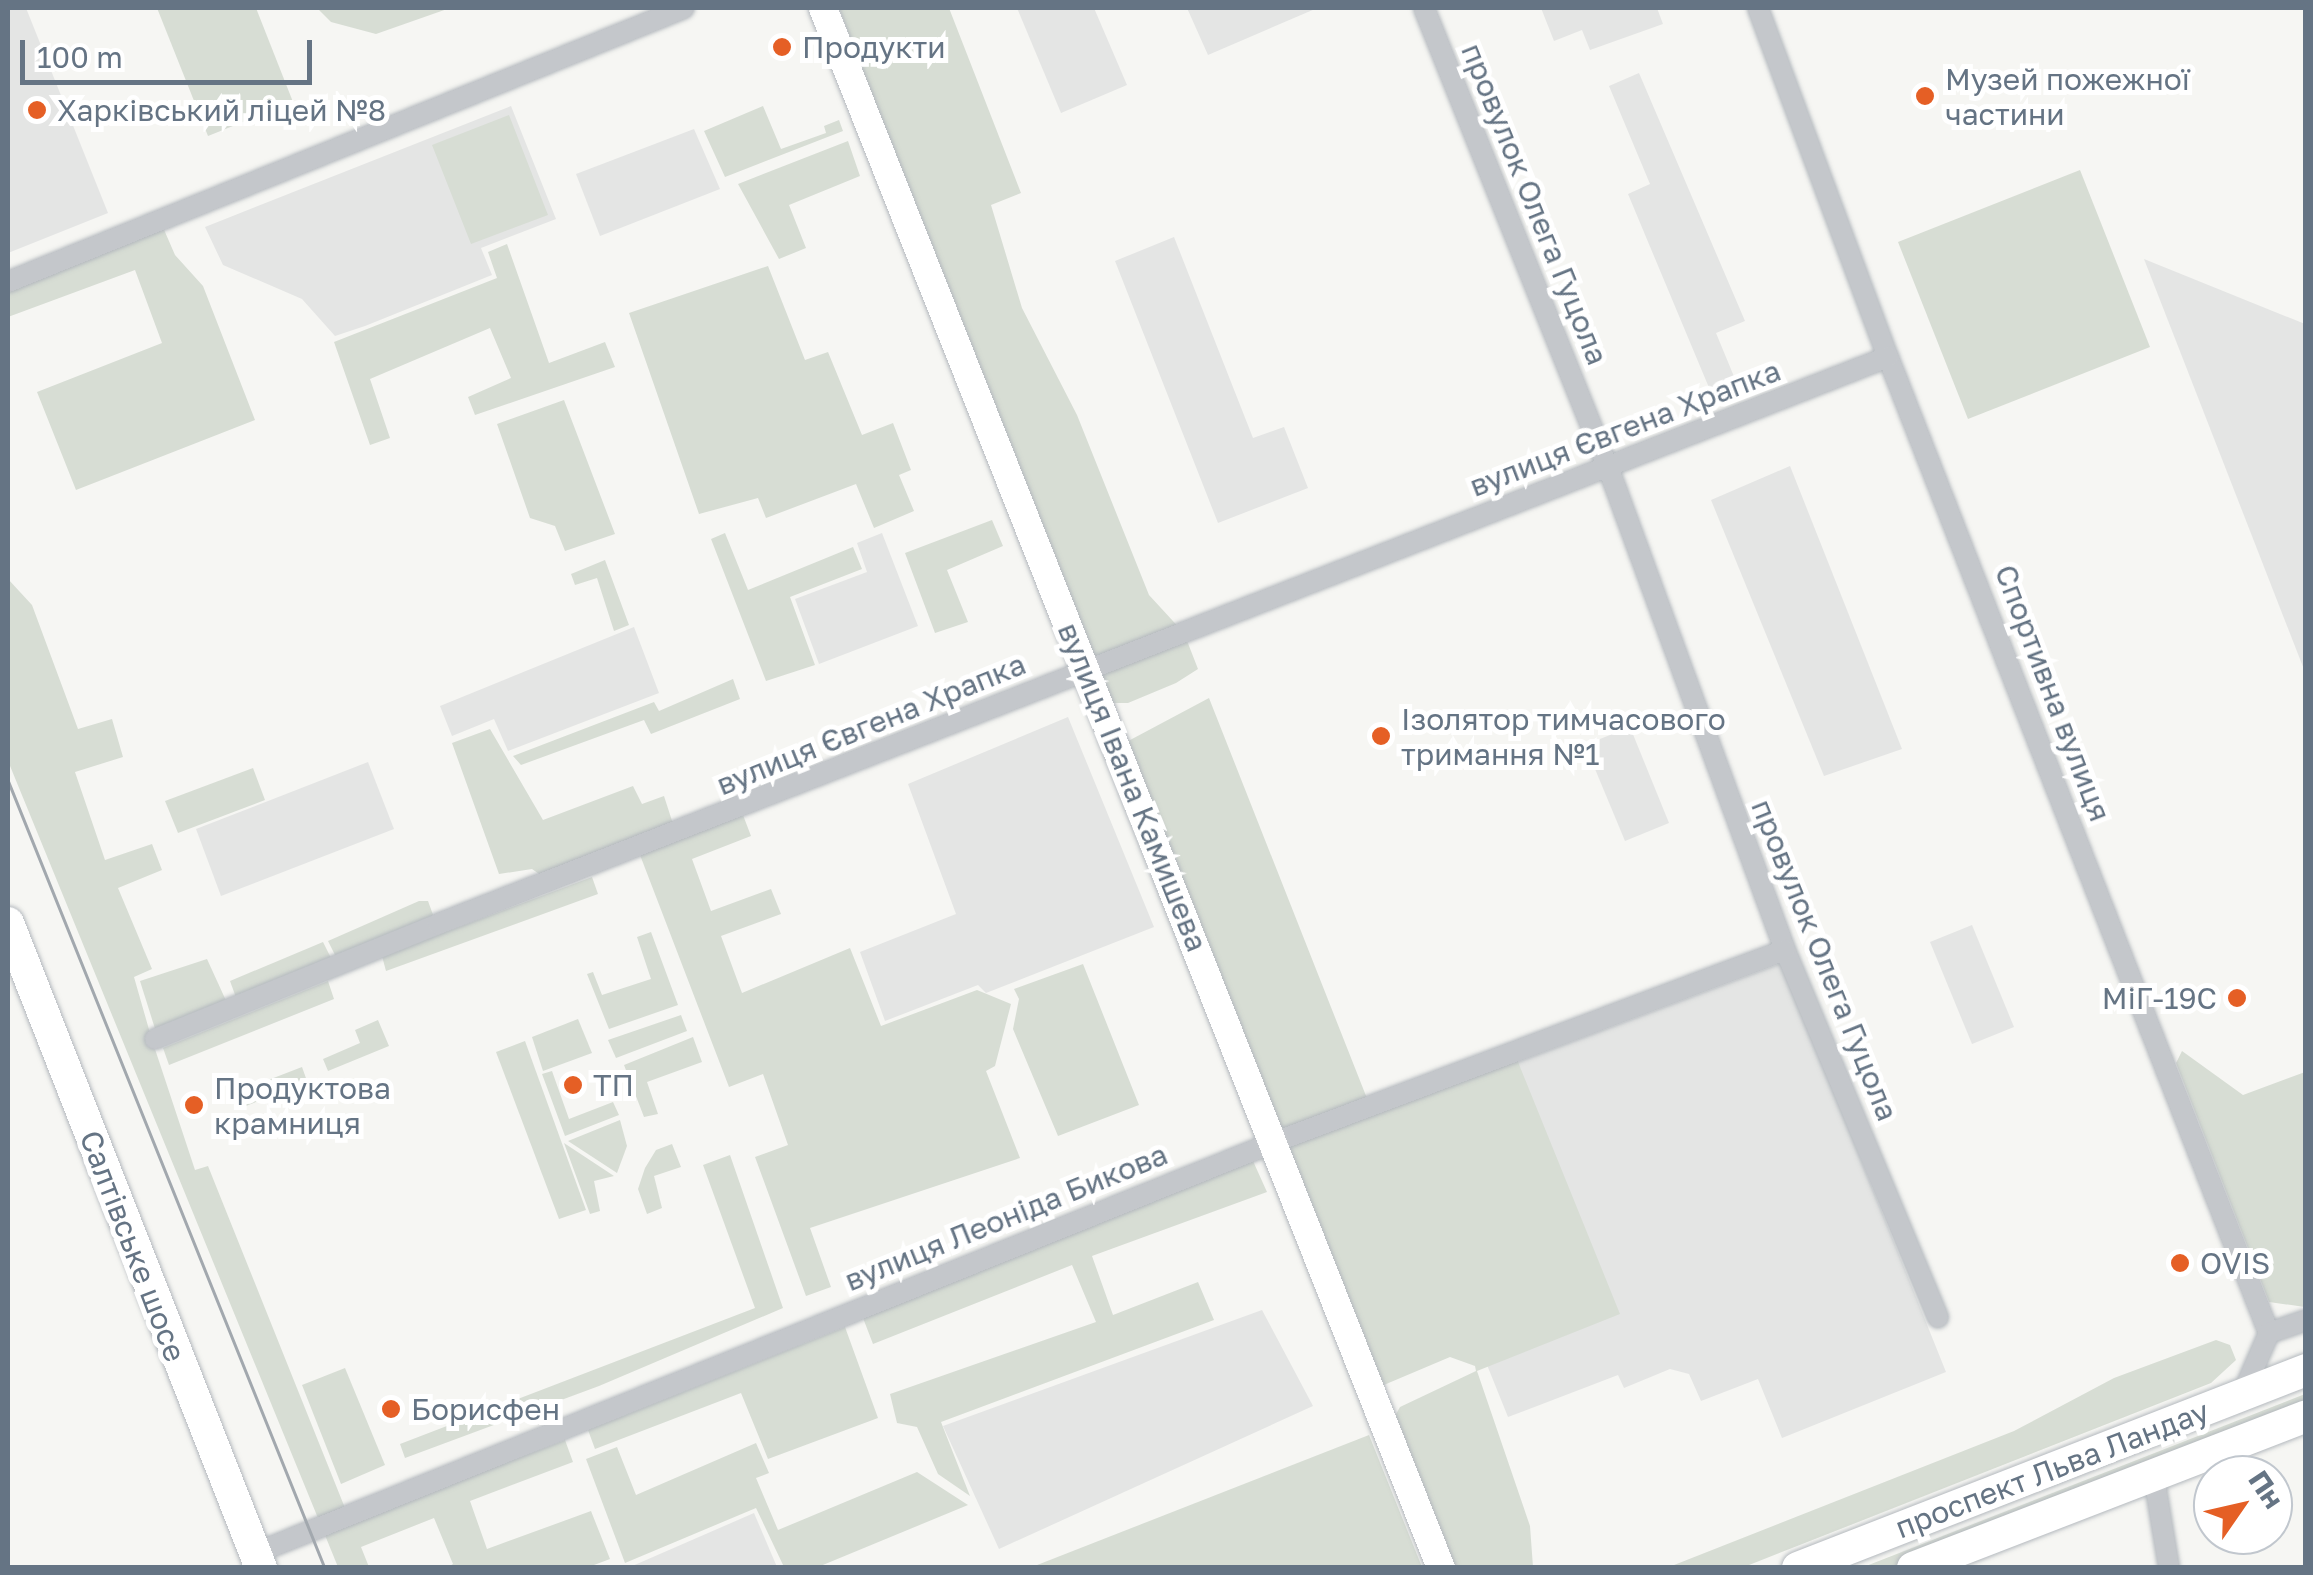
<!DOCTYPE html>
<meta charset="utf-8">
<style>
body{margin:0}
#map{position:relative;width:2313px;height:1575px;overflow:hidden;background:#f6f6f3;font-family:"Golos Text",sans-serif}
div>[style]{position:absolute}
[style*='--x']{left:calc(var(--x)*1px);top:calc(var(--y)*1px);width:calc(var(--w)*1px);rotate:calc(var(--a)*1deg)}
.built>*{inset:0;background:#e4e5e4}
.green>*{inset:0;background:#d7ddd4}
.roads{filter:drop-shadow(0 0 2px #b4b9be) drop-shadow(0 0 2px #b4b9be)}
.street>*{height:20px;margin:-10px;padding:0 10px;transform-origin:10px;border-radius:10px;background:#c4c7cb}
.secondary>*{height:28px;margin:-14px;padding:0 14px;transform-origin:14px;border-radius:14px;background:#fff}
.primary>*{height:32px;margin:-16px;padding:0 16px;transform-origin:16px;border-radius:16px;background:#fff}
.tram>*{height:2.5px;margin:-1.25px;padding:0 1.25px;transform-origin:1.25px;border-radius:1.25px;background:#a2a8ae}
.dots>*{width:28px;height:28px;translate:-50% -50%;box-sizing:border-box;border:5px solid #fff;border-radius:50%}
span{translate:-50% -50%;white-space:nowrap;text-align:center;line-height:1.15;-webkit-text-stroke:10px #fff;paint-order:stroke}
.poi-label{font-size:30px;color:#657484}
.left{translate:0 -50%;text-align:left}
.right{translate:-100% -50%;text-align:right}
.street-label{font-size:30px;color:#657484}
.frame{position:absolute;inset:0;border:10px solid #657484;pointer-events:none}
.north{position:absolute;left:2193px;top:1455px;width:100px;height:100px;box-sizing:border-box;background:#fff;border:2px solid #c1c7ce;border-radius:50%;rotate:56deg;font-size:28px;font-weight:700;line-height:40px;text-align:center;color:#657484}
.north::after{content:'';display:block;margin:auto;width:35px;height:45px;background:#e55f25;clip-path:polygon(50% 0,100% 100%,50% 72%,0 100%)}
.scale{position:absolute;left:20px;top:40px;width:292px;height:45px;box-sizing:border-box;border:5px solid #657484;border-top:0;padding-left:12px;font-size:30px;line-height:35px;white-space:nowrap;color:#657484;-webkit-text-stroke:8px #fff;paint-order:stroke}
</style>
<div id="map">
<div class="built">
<div style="clip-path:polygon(8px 8px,26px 8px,108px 213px,8px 253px)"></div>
<div style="clip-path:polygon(1017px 8px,1094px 8px,1127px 85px,1061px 113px)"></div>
<div style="clip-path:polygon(1187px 8px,1315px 8px,1315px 9px,1208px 55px)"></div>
<div style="clip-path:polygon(1541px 8px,1657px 8px,1663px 24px,1590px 50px,1582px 30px,1554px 41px)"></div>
<div style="clip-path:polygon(1639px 73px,1745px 321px,1716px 333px,1740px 391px,1715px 402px,1628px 194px,1650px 184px,1609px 86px)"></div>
<div style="clip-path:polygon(511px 106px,556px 219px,481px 248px,492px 275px,365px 326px,335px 336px,302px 299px,223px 265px,205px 227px)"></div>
<div style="clip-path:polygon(694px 129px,720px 189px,600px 236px,576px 174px)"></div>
<div style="clip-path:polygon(1174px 237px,1253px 438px,1284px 427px,1308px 488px,1218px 523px,1115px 261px)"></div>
<div style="clip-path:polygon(2144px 259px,2305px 324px,2305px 672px)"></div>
<div style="clip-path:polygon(1790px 466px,1902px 749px,1824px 776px,1711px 500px)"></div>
<div style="clip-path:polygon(882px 533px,918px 626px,819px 664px,795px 599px,867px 572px,857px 543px)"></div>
<div style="clip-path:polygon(634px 627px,659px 693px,508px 751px,494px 719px,452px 736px,440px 706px)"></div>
<div style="clip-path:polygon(1068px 717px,1154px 927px,986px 993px,978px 985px,885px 1021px,860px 952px,956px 914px,908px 784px)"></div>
<div style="clip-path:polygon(1630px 727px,1669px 823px,1625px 841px,1585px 745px)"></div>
<div style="clip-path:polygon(368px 762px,394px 829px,221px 896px,196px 829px)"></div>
<div style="clip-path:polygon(1972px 925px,2014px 1027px,1972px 1044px,1930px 942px)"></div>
<div style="clip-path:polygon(1782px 963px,1946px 1372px,1782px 1438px,1758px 1379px,1701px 1401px,1689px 1374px,1670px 1369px,1624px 1388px,1618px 1375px,1508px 1417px,1385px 1112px)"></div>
<div style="clip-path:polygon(1262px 1310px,1313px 1406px,999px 1549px,943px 1426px)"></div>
<div style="clip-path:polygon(754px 1513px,777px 1567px,630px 1567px)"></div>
</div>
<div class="green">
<div style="clip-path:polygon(157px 8px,256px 8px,293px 102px,208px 136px)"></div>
<div style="clip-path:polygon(317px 8px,450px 8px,376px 34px,331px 22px)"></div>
<div style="clip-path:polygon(839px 8px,949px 8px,1021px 193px,991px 205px,1022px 308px,1077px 415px,1149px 595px,1184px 633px,1198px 669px,1176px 683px,1128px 703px,1100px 703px)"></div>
<div style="clip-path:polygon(763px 106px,781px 149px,826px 133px,824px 126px,839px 120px,843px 131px,725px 177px,704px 131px)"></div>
<div style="clip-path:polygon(509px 115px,548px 215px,471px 244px,432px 145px)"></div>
<div style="clip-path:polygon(848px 141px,860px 176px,789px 205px,806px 248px,779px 259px,738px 184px)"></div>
<div style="clip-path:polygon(2080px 170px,2150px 347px,1968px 419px,1898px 242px)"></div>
<div style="clip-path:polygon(162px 225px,175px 255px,203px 286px,255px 420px,76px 490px,37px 392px,162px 343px,135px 270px,8px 317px,8px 286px)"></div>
<div style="clip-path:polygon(507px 244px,549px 363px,605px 342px,615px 367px,475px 415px,468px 397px,511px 378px,490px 328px,370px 379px,390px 438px,370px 445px,334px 342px,497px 278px,488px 252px)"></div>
<div style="clip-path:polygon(768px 266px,805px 360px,828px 352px,862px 435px,893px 423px,911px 470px,899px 475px,914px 511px,874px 528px,856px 484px,766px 518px,758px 498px,699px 514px,629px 313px)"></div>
<div style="clip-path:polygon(564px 400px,615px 534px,565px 551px,555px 526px,530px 518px,497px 424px)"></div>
<div style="clip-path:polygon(992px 520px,1003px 546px,947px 570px,968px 622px,935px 633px,905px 553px)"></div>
<div style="clip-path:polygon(725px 533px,748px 590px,853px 547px,862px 569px,790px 597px,815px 665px,766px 681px,711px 539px)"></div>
<div style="clip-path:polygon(605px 560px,629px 625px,614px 631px,597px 578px,575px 585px,571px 574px)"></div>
<div style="clip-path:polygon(8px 579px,32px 605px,78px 729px,112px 719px,123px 757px,75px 772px,105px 860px,152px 844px,162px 870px,118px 888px,152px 969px,134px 977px,152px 1040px,195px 1170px,208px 1166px,351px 1523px,565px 1440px,573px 1462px,470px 1501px,487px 1549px,591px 1511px,610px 1559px,586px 1568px,448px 1567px,453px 1564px,434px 1518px,361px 1547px,369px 1567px,338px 1567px,8px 761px)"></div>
<div style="clip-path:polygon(733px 679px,740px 699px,651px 734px,644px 720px,521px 765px,513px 756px,654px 702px,659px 711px)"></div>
<div style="clip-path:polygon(1209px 698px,1370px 1106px,1514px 1052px,1620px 1314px,1477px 1371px,1530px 1526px,1533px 1567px,1441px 1567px,1395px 1416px,1400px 1407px,1476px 1371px,1475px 1366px,1450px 1357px,1372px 1390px,1117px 747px)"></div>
<div style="clip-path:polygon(490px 729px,543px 820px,633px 786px,642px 804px,664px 796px,674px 827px,542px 876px,532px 869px,499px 874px,452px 743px)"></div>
<div style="clip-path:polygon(253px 768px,265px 800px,178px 833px,165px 801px)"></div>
<div style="clip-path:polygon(743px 815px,751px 836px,692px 859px,711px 911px,771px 889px,781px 914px,721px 936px,742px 993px,850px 948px,881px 1026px,977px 990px,1011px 1004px,995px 1066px,986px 1071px,1020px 1158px,810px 1228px,831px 1287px,806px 1296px,755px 1157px,788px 1145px,763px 1074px,729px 1087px,640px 855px)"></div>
<div style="clip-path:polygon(592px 877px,598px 894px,386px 971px,382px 956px)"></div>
<div style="clip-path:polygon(419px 901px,428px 901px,436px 923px,338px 961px,328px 941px)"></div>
<div style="clip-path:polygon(651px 932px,678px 1005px,609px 1029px,587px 974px,593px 972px,602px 995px,651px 979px,637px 937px)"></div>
<div style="clip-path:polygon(323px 942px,334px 964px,238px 1003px,230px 981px)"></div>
<div style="clip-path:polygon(207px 959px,228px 1005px,157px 1035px,140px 981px)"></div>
<div style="clip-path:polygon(1083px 964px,1139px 1105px,1058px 1136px,1013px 1029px,1019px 999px,1014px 989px)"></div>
<div style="clip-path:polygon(328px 981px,334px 999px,169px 1065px,163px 1048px)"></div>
<div style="clip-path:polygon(681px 1015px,687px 1031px,616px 1058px,608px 1040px)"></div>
<div style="clip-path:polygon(578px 1019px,592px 1053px,543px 1071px,532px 1037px)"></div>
<div style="clip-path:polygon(378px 1020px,389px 1046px,328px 1071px,323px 1059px,360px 1043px,355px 1030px)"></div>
<div style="clip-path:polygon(693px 1037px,702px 1062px,647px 1082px,658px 1114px,644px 1117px,624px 1065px)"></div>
<div style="clip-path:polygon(525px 1041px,586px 1210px,559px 1219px,496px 1052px)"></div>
<div style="clip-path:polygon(2182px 1051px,2243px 1095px,2305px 1072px,2305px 1307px,2269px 1302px,2176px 1063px)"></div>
<div style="clip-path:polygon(302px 1067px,307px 1081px,246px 1106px,240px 1091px)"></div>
<div style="clip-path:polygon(552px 1071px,569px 1119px,613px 1102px,619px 1115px,565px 1136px,542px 1074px)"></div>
<div style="clip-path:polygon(620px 1120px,627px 1146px,617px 1173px,568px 1141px)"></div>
<div style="clip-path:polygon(564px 1143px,614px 1176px,594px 1181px,600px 1211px,590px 1214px)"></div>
<div style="clip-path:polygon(672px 1144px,681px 1167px,654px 1176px,662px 1208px,647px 1214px,638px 1189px,645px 1168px,656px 1150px)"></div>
<div style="clip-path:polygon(730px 1155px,783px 1308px,599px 1386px,405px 1458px,400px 1444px,755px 1308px,703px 1165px)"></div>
<div style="clip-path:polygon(1253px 1161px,1267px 1192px,1092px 1256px,1113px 1315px,1198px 1282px,1214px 1320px,941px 1422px,970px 1496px,938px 1474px,917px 1427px,897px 1423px,890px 1394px,1096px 1322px,1072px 1265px,873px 1344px,863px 1318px)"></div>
<div style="clip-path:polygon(845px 1327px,878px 1418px,768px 1459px,741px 1393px,595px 1449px,588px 1430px)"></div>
<div style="clip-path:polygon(2216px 1340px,2230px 1345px,2236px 1360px,2211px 1383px,1744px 1567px,1669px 1567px,2014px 1431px,2114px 1378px)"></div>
<div style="clip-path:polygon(345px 1368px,385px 1465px,341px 1484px,302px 1385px)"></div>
<div style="clip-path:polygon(2305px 1394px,2305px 1404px,1891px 1567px,1861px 1568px)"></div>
<div style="clip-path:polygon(1369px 1435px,1422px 1567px,1032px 1567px)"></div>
<div style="clip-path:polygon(756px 1443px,769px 1473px,756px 1478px,778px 1530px,917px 1472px,968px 1505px,818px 1567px,784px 1567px,756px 1508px,625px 1563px,586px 1459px,617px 1447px,636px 1495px)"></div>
</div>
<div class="roads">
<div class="street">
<div style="--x:1424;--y:8;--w:495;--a:68.2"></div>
<div style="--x:1608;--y:467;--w:514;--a:69.87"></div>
<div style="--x:1785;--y:950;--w:398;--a:67.4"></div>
<div style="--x:1758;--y:8;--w:372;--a:69.6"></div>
<div style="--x:1888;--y:357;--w:1048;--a:68.68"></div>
<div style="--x:2269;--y:1333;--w:68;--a:113.5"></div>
<div style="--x:8;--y:282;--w:729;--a:-22.06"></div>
<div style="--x:155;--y:1039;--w:305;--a:-22.1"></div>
<div style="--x:438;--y:924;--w:1557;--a:-21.36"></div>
<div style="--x:2269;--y:1333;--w:39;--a:-19"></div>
<div style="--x:2154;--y:1477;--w:92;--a:80.6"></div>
<div style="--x:256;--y:1553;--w:1099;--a:-21.97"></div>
<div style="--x:1275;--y:1142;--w:545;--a:-20.63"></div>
</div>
<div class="secondary">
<div style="--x:823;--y:8;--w:1678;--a:68.39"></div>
</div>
<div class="primary">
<div style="--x:8;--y:923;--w:693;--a:68.58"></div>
<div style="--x:1798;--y:1568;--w:545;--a:-21.29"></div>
<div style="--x:1913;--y:1568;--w:421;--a:-21.1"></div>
</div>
</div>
<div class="tram">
<div style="--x:8;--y:780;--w:849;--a:68.09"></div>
</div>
<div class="dots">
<div style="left:782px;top:47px;background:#e55f25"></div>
<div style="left:1925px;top:96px;background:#e55f25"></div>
<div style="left:37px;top:110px;background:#e55f25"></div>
<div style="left:1381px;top:736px;background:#e55f25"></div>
<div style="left:2237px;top:998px;background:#e55f25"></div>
<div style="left:573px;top:1085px;background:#e55f25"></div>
<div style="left:194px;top:1105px;background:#e55f25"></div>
<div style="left:2180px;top:1263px;background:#e55f25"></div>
<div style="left:391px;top:1409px;background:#e55f25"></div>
</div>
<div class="poi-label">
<span class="left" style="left:802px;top:47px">Продукти</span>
<span class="left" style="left:1945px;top:96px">Музей пожежної<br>частини</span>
<span class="left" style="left:57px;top:110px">Харківський ліцей №8</span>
<span class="left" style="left:1401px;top:736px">Ізолятор тимчасового<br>тримання №1</span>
<span class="right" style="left:2217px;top:998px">МіГ-19С</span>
<span class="left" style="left:593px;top:1085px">ТП</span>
<span class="left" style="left:214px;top:1105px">Продуктова<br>крамниця</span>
<span class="left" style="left:2200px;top:1263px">OVIS</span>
<span class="left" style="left:411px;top:1409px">Борисфен</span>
</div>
<div class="street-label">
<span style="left:1535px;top:204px;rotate:68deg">провулок Олега Гуцола</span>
<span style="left:1625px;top:428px;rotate:-21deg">вулиця Євгена Храпка</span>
<span style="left:2053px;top:693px;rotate:69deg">Спортивна вулиця</span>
<span style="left:871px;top:724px;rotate:-22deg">вулиця Євгена Храпка</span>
<span style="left:1133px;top:787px;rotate:68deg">вулиця Івана Камишева</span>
<span style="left:1825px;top:960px;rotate:68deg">провулок Олега Гуцола</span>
<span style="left:1006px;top:1217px;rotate:-22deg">вулиця Леоніда Бикова</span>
<span style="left:133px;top:1246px;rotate:69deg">Салтівське шосе</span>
<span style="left:2052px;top:1469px;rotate:-21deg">проспект Льва Ландау</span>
</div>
<div class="frame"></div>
<div class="north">Пн</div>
<div class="scale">100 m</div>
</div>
